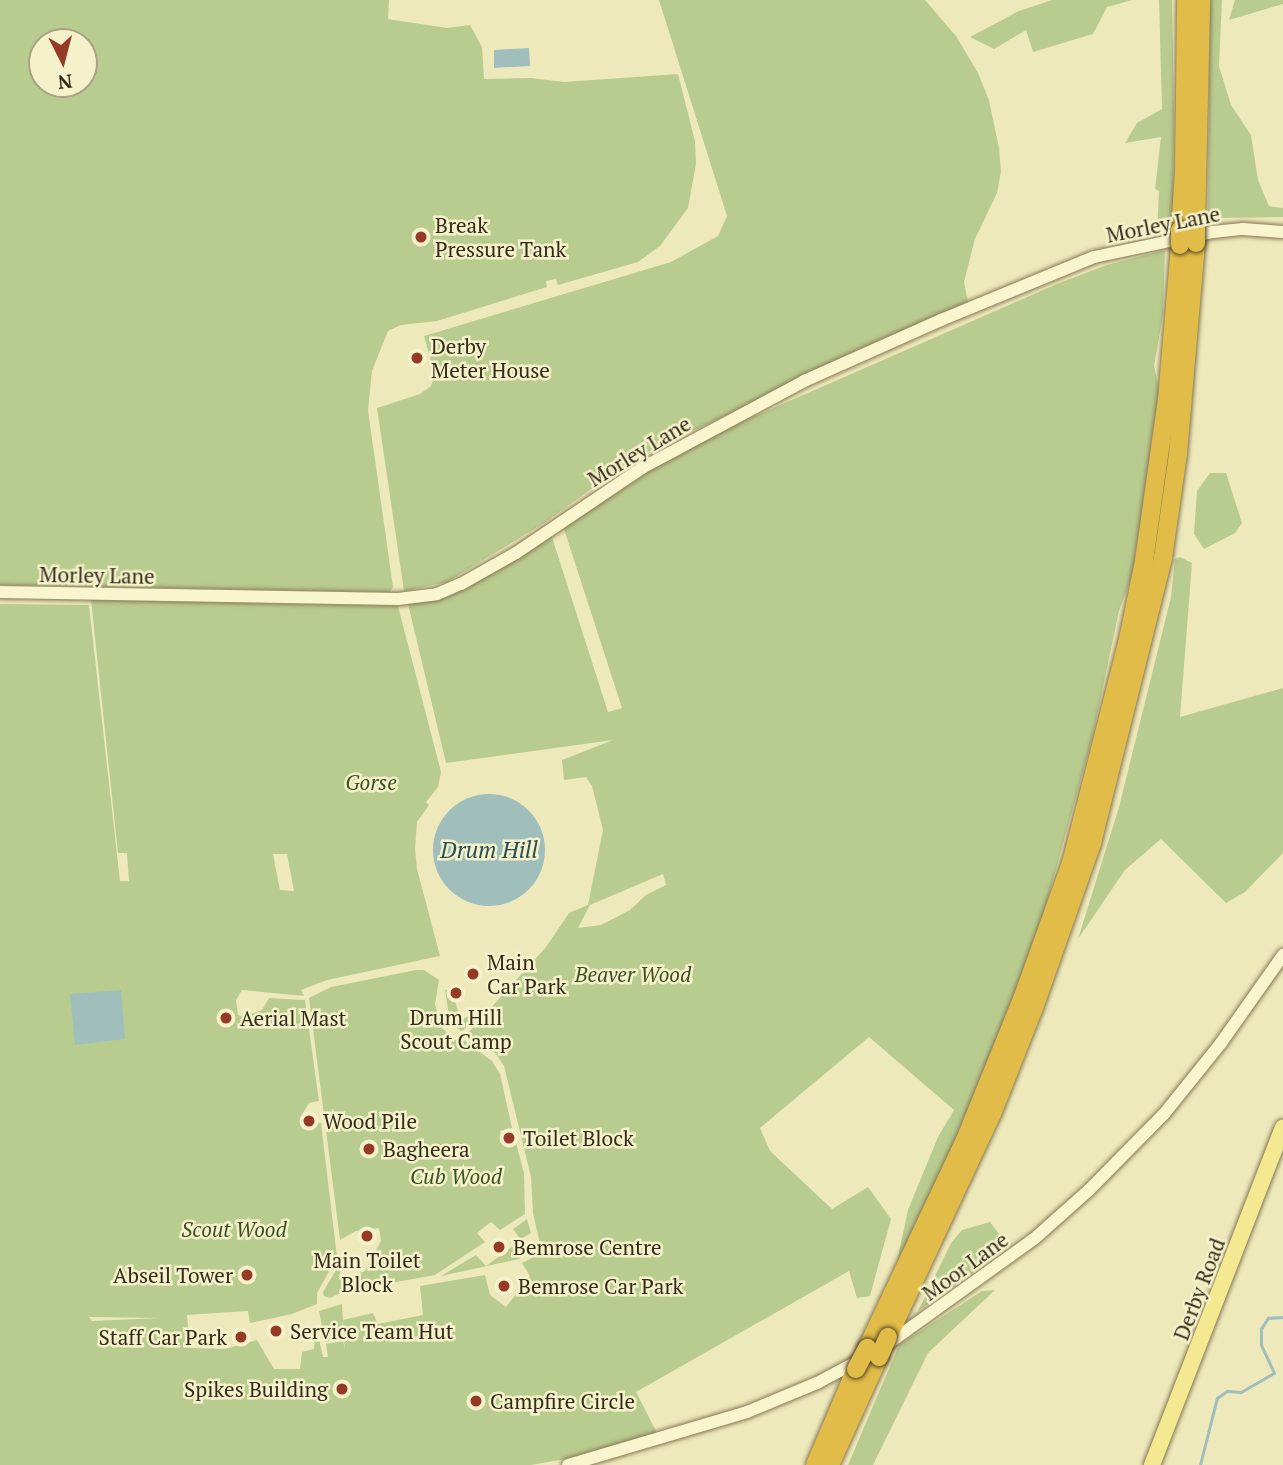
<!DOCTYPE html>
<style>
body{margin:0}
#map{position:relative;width:1283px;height:1465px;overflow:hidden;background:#eee9bb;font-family:"PT Serif",serif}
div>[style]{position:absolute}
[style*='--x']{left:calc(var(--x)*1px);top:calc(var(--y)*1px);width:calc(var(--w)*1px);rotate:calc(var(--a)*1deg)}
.green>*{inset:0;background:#b9cc90}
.water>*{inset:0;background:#a0bfbc}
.round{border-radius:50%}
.stream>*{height:2.5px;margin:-1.25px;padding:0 1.25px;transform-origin:1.25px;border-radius:1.25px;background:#a0bfbc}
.roads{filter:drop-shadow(0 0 2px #857855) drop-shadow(0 0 2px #857855)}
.minor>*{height:12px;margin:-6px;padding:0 6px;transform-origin:6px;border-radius:6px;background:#f9f5ce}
.major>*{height:16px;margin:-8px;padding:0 8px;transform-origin:8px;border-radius:8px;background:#f4e891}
.highway>*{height:18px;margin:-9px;padding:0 9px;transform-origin:9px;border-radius:9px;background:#e1bc48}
.bridges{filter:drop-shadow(0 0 2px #52452a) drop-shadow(0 0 2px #52452a)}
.highway-bridge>*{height:18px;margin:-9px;padding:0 9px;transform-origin:9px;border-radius:9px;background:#e1bc48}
.dots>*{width:19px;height:19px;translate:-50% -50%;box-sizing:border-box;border:4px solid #f5f2cb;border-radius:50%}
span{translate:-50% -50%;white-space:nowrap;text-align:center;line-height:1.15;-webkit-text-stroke:5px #f5f2cb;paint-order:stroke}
.street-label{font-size:21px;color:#342c1a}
.poi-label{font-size:21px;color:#342c1a}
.left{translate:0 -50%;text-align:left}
.right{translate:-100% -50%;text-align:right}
.park-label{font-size:21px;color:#3b5120;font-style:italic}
.water-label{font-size:23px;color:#294e54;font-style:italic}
.north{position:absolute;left:28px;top:28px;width:70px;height:70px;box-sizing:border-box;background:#f5f2cb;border:2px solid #a8a384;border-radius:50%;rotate:174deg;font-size:19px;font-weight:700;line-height:28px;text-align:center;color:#342c1a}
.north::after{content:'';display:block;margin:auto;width:24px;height:32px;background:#953a24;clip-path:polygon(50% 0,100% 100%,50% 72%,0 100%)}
</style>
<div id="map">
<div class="green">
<div style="clip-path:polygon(evenodd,0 0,389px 0,388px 19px,447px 28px,470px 25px,482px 47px,484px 79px,531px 78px,564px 82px,678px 74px,695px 141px,696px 164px,688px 208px,660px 246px,638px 262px,558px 285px,556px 279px,546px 281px,547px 287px,437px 321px,401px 325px,388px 331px,372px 371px,368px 410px,393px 587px,390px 592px,0 585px,0 0,42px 42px,84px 42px,84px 84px,42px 84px,42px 42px)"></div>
<div style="clip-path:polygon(659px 0,925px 0,956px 36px,978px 73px,989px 100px,999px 148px,1001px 172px,997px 193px,975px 239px,964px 282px,968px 302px,633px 459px,544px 523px,447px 582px,404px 591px,377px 408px,420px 394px,431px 386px,435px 375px,424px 336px,671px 262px,718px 236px,727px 216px)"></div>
<div style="clip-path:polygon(1052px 0,1132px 0,1107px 7px,1093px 34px,1033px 52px,1026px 30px,994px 49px,970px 37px,1019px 11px)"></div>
<div style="clip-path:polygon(1159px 0,1172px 0,1174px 110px,1173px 230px,1157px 232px,1159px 191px,1155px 189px,1161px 137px,1125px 143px,1137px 123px,1162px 109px)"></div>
<div style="clip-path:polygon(1210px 0,1222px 0,1219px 66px,1231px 105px,1251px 135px,1258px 180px,1269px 206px,1283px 208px,1283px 217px,1208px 218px)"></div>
<div style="clip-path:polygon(1235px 0,1283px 0,1283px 4px,1229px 20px)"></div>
<div style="clip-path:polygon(evenodd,1165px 250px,1163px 315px,1154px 366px,1159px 389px,1140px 524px,1132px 576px,1119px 611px,1092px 739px,1048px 898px,1013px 1006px,969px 1121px,894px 1276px,908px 1210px,938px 1137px,954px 1110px,869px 1037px,760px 1128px,770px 1151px,832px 1209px,868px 1187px,891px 1219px,870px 1296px,857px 1298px,849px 1271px,636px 1392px,658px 1435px,588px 1455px,531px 1465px,0 1465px,0 604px,89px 605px,120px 881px,129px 881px,127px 853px,118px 853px,91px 600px,398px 606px,441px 772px,438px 787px,426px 802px,429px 805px,417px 822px,415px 849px,417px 869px,440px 956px,327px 980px,301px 990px,304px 996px,242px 990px,236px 1000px,238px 1015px,244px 1017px,262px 1010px,269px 998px,305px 1000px,319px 1101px,309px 1103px,303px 1113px,303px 1124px,321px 1123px,337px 1257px,317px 1293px,317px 1304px,292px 1314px,250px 1323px,248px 1311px,187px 1315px,190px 1348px,225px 1349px,257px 1340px,274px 1369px,300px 1369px,302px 1352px,314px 1349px,316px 1326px,323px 1357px,328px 1357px,326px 1344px,343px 1341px,345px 1350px,342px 1320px,342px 1338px,325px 1342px,319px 1311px,342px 1304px,343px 1320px,373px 1313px,378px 1324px,423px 1315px,420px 1286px,485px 1275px,490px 1295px,506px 1307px,530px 1276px,522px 1263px,542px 1253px,533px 1213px,531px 1177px,504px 1066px,496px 1054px,468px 1033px,546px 947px,569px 913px,588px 905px,603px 830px,592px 786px,586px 777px,564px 780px,562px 760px,613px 740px,446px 763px,408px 604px,450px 596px,551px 534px,608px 712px,622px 708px,563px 526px,634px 476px,739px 423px,1057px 284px,1107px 265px,1165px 250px,273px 854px,287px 854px,294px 891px,280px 890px,273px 854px,1165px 250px,663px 874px,666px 885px,646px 895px,630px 910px,601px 925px,578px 928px,590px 905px,663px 874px,1165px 250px,89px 1317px,158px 1318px,159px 1318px,92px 1321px,89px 1317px)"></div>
<div style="clip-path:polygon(1210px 473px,1226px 473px,1242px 523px,1235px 533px,1204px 549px,1194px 534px,1197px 491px)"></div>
<div style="clip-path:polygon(1180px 557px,1192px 563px,1180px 717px,1283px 688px,1283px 853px,1245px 892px,1226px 903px,1161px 839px,1125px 870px,1078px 939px,1119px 807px,1171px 597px,1175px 559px)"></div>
<div style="clip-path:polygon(416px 970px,424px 970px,439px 980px,435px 1004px,441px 1027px,455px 1040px,465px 1041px,492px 1061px,500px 1074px,512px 1128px,500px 1131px,503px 1142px,515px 1139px,524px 1173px,525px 1214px,500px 1230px,491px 1222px,477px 1233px,485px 1242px,435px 1275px,358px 1289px,352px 1288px,346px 1278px,365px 1271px,381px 1241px,379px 1228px,356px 1231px,340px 1240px,309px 998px,331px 987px)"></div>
<div style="clip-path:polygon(451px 989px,461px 1020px,473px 1014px,476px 1019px,462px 1031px,454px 1026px,449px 1016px,445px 990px)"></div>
<div style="clip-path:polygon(527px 1219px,531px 1233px,521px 1239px,527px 1247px,534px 1242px,532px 1250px,519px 1259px,441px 1276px,476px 1255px,486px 1266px,521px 1240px,513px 1229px)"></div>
<div style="clip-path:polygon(990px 1222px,1009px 1247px,918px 1311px,951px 1243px,962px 1230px)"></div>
<div style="clip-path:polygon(339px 1265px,343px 1292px,330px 1298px,324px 1296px,323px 1292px)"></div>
<div style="clip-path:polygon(995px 1290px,928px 1353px,873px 1465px,848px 1465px,899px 1345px,982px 1291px)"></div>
</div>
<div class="water">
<div style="clip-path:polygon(529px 48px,530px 66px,494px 68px,494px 50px)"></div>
<div class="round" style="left:433px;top:794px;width:112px;height:112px"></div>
<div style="clip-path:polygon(121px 990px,125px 1039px,75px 1045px,70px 994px)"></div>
</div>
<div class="stream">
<div style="--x:1200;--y:1465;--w:69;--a:-75.8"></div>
<div style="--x:1217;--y:1398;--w:12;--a:-35"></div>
<div style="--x:1227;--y:1391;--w:14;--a:4"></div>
<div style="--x:1241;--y:1392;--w:38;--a:-30"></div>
<div style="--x:1274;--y:1373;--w:31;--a:-115"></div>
<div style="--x:1261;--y:1345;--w:16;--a:-90"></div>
<div style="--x:1261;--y:1329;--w:13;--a:-58"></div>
<div style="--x:1268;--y:1318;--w:15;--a:-4"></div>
</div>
<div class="roads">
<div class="minor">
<div style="--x:0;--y:592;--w:398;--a:1"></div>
<div style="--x:398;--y:599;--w:39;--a:-7"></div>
<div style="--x:437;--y:594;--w:26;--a:-23"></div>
<div style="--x:461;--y:584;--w:63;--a:-29.4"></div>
<div style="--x:516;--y:553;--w:152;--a:-34"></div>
<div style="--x:642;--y:468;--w:184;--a:-28.2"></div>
<div style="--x:804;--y:381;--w:150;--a:-24"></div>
<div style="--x:941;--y:320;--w:165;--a:-22.4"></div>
<div style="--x:1094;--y:257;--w:122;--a:-11.9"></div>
<div style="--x:1213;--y:232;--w:30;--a:-6"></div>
<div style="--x:1243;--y:229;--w:40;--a:4.3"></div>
<div style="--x:885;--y:1346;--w:183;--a:-35.7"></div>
<div style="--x:1034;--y:1239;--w:74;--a:-41.7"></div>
<div style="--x:1089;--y:1190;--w:107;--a:-45.4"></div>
<div style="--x:1164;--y:1114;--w:91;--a:-51.2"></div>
<div style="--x:1221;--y:1043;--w:108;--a:-54.8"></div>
<div style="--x:568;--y:1465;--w:187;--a:-16.5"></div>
<div style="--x:747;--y:1412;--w:76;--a:-22.5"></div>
<div style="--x:817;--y:1383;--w:49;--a:-28.1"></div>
</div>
<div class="major">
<div style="--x:1152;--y:1465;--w:362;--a:-68.8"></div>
</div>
<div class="highway">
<div style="--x:1196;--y:227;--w:227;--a:-88.7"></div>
<div style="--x:1180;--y:230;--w:58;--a:-86.1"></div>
<div style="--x:1184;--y:172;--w:172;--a:-89.3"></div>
<div style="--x:888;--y:1337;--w:246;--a:-65"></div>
<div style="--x:992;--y:1114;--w:114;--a:-68.4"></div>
<div style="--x:1034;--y:1008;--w:175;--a:-70.6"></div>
<div style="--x:1092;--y:843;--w:294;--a:-76"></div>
<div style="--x:1163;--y:558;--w:105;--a:-81.8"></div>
<div style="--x:1178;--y:454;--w:212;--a:-85.1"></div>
<div style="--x:867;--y:1348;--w:230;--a:-64.8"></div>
<div style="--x:965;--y:1140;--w:152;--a:-68"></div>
<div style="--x:1022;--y:999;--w:145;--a:-70.2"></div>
<div style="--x:1071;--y:863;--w:226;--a:-75.7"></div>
<div style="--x:1127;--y:644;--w:85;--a:-78.4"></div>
<div style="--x:1144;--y:561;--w:163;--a:-81.9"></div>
<div style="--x:1167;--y:400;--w:156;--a:-85.2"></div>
<div style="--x:815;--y:1465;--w:104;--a:-66.9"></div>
<div style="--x:830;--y:1465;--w:119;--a:-65.6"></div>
</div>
</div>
<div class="bridges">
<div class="highway-bridge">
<div style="--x:1196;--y:243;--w:16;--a:-90"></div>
<div style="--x:1180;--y:245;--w:15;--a:-90"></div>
<div style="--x:879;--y:1357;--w:22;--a:-66"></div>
<div style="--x:856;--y:1369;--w:24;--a:-62"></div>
</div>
</div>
<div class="dots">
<div style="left:421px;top:237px;background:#953a24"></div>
<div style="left:417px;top:358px;background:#953a24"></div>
<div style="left:473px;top:974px;background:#953a24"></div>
<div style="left:456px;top:993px;background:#953a24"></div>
<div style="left:226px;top:1018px;background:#953a24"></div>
<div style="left:309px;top:1121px;background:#953a24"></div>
<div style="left:509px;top:1138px;background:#953a24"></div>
<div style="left:369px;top:1149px;background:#953a24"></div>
<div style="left:367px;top:1236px;background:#953a24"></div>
<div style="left:499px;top:1247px;background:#953a24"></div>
<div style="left:247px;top:1275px;background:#953a24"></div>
<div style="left:504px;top:1286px;background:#953a24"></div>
<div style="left:276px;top:1331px;background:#953a24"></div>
<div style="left:241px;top:1337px;background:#953a24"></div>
<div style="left:342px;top:1389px;background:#953a24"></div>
<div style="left:476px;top:1401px;background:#953a24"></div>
</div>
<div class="street-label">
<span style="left:1163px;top:224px;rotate:-11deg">Morley Lane</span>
<span style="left:639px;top:451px;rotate:-31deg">Morley Lane</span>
<span style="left:97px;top:575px;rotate:1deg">Morley Lane</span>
<span style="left:965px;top:1266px;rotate:-36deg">Moor Lane</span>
<span style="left:1199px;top:1289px;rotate:-69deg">Derby Road</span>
</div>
<div class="poi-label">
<span class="left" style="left:435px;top:237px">Break<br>Pressure Tank</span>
<span class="left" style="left:431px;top:358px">Derby<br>Meter House</span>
<span class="left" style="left:487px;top:974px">Main<br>Car Park</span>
<span style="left:456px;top:1029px">Drum Hill<br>Scout Camp</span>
<span class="left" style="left:240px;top:1018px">Aerial Mast</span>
<span class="left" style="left:323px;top:1121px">Wood Pile</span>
<span class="left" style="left:523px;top:1138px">Toilet Block</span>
<span class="left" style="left:383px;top:1149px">Bagheera</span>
<span class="left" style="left:513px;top:1247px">Bemrose Centre</span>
<span style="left:367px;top:1272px">Main Toilet<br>Block</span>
<span class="right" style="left:233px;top:1275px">Abseil Tower</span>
<span class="left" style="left:518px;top:1286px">Bemrose Car Park</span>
<span class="left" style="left:290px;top:1331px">Service Team Hut</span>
<span class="right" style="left:227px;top:1337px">Staff Car Park</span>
<span class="right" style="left:328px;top:1389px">Spikes Building</span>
<span class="left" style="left:490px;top:1401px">Campfire Circle</span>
</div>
<div class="park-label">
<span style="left:371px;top:782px">Gorse</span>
<span style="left:633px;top:974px">Beaver Wood</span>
<span style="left:456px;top:1176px">Cub Wood</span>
<span style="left:234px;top:1229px">Scout Wood</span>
</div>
<div class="water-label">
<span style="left:489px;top:850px">Drum Hill</span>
</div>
<div class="north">N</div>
</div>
